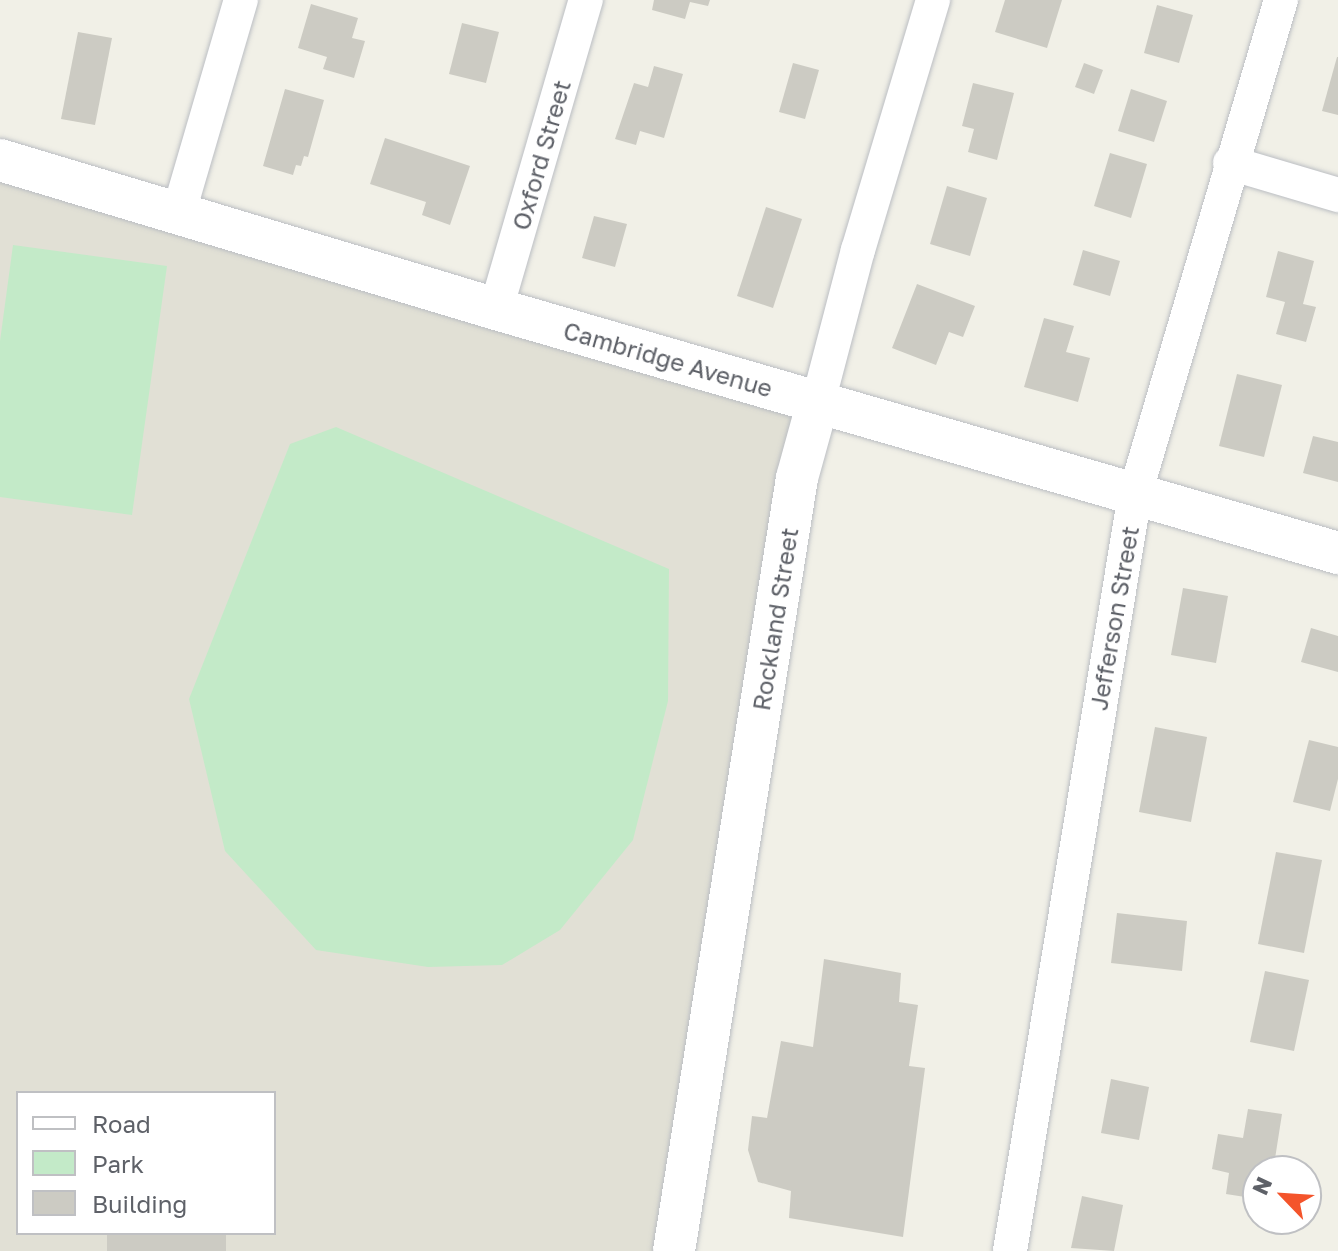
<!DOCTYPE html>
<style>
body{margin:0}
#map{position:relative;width:1338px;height:1251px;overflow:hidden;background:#f1f0e7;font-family:"Golos Text",sans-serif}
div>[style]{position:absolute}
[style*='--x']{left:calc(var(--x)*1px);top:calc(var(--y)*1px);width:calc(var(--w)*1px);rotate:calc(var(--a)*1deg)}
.education>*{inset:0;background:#e1e0d5}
.green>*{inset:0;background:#c3eac8}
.building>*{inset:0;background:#cccbc3}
.roads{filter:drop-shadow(0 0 2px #bbbec3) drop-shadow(0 0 2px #bbbec3)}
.minor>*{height:34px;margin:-17px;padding:0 17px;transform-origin:17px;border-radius:17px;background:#fff}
.tertiary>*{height:42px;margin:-21px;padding:0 21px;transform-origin:21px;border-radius:21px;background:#fff}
span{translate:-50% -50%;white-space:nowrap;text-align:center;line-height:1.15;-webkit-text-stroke:7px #fff;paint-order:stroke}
.street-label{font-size:24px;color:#5e6168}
.legend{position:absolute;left:16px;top:1091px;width:260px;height:144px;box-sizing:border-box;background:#fff;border:2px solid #bfc0c3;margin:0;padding:10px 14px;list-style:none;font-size:24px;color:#5e6168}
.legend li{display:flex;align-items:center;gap:16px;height:40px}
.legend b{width:40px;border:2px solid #bfc0c3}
.north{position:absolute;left:1242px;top:1155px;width:80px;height:80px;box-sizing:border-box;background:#fff;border:2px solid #bfc0c3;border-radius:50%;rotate:295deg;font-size:22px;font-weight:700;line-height:32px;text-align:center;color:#5e6168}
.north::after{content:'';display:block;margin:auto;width:28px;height:36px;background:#f4542b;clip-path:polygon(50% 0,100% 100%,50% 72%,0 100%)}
</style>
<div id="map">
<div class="education">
<div style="clip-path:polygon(evenodd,0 160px,818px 402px,674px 1251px,0 1251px,0 160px,18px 1093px,274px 1093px,274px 1233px,18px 1233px,18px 1093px)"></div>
</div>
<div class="green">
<div style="clip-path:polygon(13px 245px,167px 266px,132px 515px,0 497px,0 341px)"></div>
<div style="clip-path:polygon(336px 427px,669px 569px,668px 701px,633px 840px,560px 930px,502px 965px,428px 967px,316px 950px,225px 851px,189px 699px,290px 444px)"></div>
</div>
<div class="building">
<div style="clip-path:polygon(654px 0,710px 0,708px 6px,690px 2px,685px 19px,652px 10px)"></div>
<div style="clip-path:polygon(1005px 0,1062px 0,1047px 48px,995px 32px)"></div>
<div style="clip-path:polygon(311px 4px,358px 18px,352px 38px,365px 41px,354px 78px,323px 69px,327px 57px,298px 48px)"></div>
<div style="clip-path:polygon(1157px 5px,1193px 15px,1179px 63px,1144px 53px)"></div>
<div style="clip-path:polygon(462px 23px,499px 32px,486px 83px,449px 74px)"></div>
<div style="clip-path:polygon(78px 32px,112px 38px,95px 125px,61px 119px)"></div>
<div style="clip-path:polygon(1337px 57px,1338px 57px,1338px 115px,1322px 111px)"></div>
<div style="clip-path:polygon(793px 63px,819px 70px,805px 119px,779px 112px)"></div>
<div style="clip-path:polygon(1084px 63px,1103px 70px,1094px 94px,1075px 87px)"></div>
<div style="clip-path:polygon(654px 66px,683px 74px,664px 138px,640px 131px,636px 145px,615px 139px,634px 83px,648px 87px)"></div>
<div style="clip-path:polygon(973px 83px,1014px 93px,997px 160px,968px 152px,974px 129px,962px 126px)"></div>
<div style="clip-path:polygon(285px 89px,324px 100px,308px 157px,304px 156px,301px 166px,296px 165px,293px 175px,263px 166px)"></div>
<div style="clip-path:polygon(1131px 89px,1167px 101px,1154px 142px,1118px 131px)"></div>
<div style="clip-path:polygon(385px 138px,470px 166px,450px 225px,422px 215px,426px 202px,370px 184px)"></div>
<div style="clip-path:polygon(1110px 153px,1147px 164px,1131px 218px,1094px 206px)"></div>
<div style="clip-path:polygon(947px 186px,987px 198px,970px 256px,930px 244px)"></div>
<div style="clip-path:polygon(766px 207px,802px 219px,773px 308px,737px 296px)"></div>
<div style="clip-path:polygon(594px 216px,627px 224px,615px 267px,582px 258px)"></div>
<div style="clip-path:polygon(1083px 250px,1120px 261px,1110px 296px,1073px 285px)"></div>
<div style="clip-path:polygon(1278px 251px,1314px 261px,1303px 304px,1316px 307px,1306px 342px,1276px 334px,1285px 302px,1266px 297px)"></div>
<div style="clip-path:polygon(917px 284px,975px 306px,963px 337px,949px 332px,936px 365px,892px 348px)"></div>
<div style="clip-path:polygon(1044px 318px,1074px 326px,1066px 352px,1090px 358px,1078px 402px,1024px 387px)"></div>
<div style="clip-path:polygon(1237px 374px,1282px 385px,1264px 457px,1219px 446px)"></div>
<div style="clip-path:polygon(1313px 436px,1338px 442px,1338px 482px,1303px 473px)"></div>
<div style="clip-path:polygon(1183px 588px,1228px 596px,1216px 663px,1171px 655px)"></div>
<div style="clip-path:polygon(1311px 628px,1338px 636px,1338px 672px,1301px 662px)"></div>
<div style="clip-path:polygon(1155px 727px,1207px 737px,1191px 822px,1139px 812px)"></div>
<div style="clip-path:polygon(1309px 740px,1338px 747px,1338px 779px,1330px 811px,1293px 802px)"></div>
<div style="clip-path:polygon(1276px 852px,1322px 860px,1304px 953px,1258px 944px)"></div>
<div style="clip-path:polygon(1117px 913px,1187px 921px,1182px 971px,1111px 963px)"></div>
<div style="clip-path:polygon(824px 959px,901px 973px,899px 1002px,918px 1005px,909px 1066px,925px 1068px,903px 1237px,789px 1218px,791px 1191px,758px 1182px,748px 1150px,752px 1116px,767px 1118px,781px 1041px,813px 1047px)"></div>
<div style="clip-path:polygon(1265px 971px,1309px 980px,1294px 1051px,1250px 1042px)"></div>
<div style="clip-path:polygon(1111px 1079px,1149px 1087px,1139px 1140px,1101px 1133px)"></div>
<div style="clip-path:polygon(1248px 1109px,1282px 1114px,1274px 1165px,1281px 1166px,1280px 1171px,1258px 1171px,1258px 1199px,1226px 1194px,1229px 1173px,1212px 1169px,1218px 1134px,1243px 1138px)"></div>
<div style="clip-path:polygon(1082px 1196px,1123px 1205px,1114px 1251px,1071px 1248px)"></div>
<div style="clip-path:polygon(107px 1233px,226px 1233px,226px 1251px,107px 1251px)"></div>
</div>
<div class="roads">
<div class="minor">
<div style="--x:1230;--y:163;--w:113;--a:16.5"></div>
<div style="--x:178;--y:215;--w:224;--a:-73.7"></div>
<div style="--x:496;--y:309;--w:322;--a:-73.8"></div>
<div style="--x:818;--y:402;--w:157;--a:-75.3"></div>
<div style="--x:858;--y:250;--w:261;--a:-73.3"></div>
<div style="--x:1010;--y:1251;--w:767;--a:-80.62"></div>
<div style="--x:1135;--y:494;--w:515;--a:-73.54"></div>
</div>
<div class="tertiary">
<div style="--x:0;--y:160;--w:518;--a:16.72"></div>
<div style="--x:496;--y:309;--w:877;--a:16.16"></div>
<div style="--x:674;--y:1251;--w:783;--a:-80.96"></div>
<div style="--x:797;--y:478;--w:79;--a:-74.6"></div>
</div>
</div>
<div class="street-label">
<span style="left:541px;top:155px;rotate:-74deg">Oxford Street</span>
<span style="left:668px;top:359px;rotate:16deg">Cambridge Avenue</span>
<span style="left:1114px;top:618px;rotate:-80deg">Jefferson Street</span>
<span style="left:775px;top:619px;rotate:-81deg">Rockland Street</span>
</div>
<ul class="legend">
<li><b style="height:10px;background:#fff"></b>Road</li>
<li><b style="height:22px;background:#c3eac8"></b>Park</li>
<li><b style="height:22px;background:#cccbc3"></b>Building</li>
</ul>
<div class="north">N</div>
</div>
